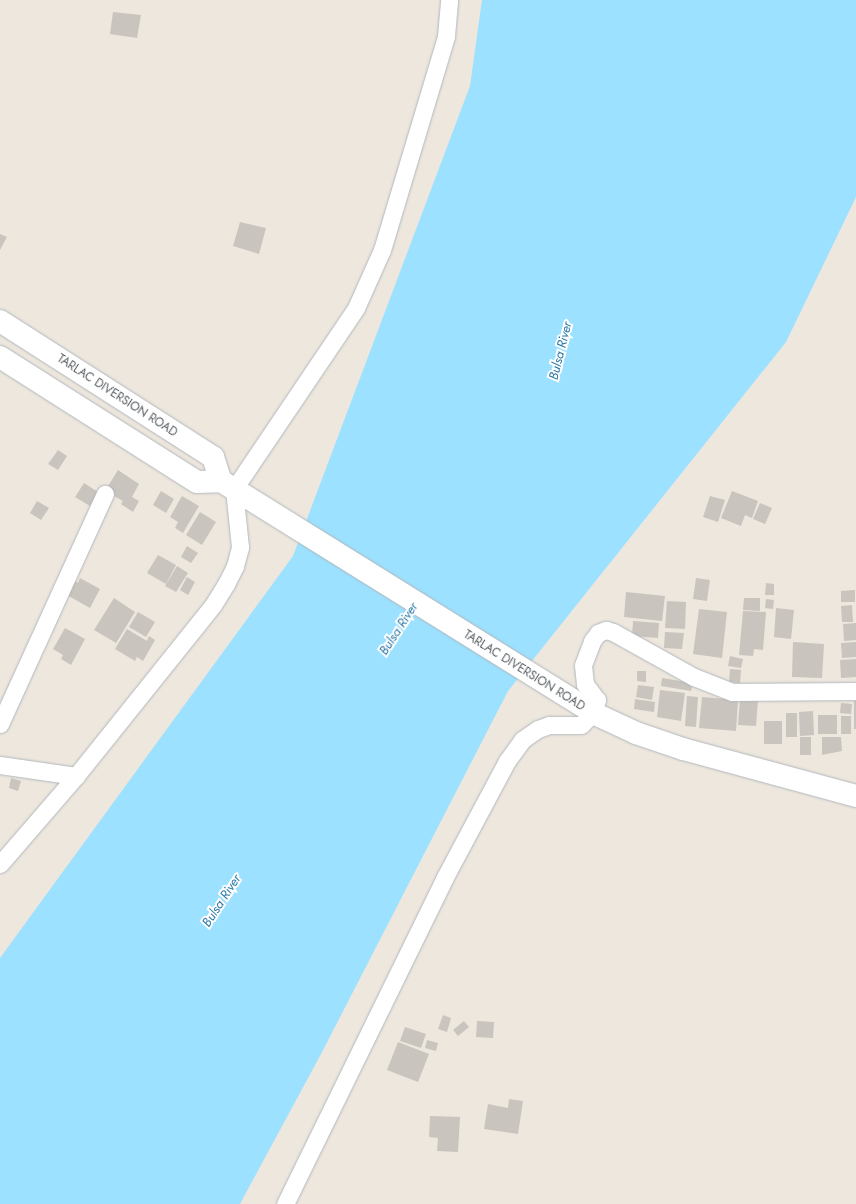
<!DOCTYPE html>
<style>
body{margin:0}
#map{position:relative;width:856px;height:1204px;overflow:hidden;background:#ede7de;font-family:Jost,sans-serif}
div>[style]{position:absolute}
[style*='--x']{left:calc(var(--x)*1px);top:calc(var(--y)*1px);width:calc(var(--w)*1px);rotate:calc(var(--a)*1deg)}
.water>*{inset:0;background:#9ce1ff}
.building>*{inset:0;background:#c9c4bd}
.roads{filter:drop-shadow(0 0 1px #b2b7bb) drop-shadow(0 0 1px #b2b7bb)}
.street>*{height:17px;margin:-8.5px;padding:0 8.5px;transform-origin:8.5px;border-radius:8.5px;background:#fff}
.secondary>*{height:22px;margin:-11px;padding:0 11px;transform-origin:11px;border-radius:11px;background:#fff}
span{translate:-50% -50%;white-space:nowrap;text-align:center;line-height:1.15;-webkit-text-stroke:4px #fff;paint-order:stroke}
.street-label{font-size:12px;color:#575d61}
.water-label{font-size:13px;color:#2d79a7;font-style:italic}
</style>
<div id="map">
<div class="water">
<div style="clip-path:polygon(482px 0,856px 0,856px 197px,786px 342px,508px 691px,321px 1054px,240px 1204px,0 1204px,0 958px,293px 556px,470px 86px)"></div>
</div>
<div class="building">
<div style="clip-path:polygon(113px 12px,141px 15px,137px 38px,110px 34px)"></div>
<div style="clip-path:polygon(240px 222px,266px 228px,259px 254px,233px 246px)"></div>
<div style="clip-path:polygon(0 234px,7px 237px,0 250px)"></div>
<div style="clip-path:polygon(58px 450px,67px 456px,58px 470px,48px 464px)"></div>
<div style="clip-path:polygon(118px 470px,139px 484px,132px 497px,139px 501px,133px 512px,121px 504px,123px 501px,105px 491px)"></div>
<div style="clip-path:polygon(84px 483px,98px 492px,90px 506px,75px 497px)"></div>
<div style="clip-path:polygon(161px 491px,174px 499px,166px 513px,153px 505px)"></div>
<div style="clip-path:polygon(732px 491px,758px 501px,752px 518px,745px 515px,741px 526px,721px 518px)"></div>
<div style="clip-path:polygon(182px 496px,199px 506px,183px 533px,175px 528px,178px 522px,170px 517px)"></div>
<div style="clip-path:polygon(710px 496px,725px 500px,718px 522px,703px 517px)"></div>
<div style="clip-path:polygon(37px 501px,49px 508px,41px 520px,30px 513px)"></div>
<div style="clip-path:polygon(760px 503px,772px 508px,765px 524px,753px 519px)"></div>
<div style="clip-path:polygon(200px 512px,216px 522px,202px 545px,186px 535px)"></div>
<div style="clip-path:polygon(187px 546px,198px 553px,191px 563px,181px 557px)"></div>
<div style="clip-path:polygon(158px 555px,176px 565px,166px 584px,147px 573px)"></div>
<div style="clip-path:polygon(177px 566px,188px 573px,176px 592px,165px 586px)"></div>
<div style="clip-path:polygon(187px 577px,195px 582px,188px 595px,180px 590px)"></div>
<div style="clip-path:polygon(80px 578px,100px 589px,90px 608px,65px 594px,73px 580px,78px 583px)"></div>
<div style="clip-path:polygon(696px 578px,710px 580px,707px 601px,693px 599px)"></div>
<div style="clip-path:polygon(766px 583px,774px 584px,774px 595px,765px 595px)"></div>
<div style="clip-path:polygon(855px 590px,855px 602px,841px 602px,841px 591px)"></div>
<div style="clip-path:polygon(626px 592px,665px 596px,662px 621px,624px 617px)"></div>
<div style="clip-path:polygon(114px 598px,135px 612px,116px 643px,94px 630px)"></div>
<div style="clip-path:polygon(744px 598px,760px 598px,760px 611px,743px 610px)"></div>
<div style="clip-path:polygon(766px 599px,774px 600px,773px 609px,765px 608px)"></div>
<div style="clip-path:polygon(667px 601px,686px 602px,685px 629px,665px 628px)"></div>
<div style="clip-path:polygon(852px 605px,853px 622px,842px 622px,841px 606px)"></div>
<div style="clip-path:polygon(776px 608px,794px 610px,791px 639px,774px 637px)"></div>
<div style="clip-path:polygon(699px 609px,727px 612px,722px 658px,693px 654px)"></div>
<div style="clip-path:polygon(743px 611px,766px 612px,763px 650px,754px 649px,753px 656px,739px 655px)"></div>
<div style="clip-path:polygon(138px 612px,155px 622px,146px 637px,129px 627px)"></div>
<div style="clip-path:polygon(633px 621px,659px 623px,658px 638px,632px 636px)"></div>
<div style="clip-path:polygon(856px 623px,856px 640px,844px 641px,843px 624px)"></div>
<div style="clip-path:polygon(65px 628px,85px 639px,71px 665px,61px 659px,63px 655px,53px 649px)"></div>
<div style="clip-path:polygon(127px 629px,147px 641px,149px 636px,155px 640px,143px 661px,137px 657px,135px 661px,115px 649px)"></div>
<div style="clip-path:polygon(665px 632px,684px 633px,682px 649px,664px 648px)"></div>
<div style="clip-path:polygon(793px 642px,824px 644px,822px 678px,792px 677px)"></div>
<div style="clip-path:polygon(856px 642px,856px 657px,842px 658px,841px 643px)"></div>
<div style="clip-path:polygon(730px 656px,743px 659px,741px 668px,728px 666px)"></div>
<div style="clip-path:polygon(856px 659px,856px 677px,841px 678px,840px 660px)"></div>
<div style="clip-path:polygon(730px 669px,741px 670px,740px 683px,729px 682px)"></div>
<div style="clip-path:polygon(637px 671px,646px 671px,646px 682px,637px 681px)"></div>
<div style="clip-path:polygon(662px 678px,693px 683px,691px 691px,661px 686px)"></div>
<div style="clip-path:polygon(638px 685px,654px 687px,652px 700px,636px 697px)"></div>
<div style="clip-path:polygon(660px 690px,685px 693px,681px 721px,657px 717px)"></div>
<div style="clip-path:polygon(687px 696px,698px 697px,696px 727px,685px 726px)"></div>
<div style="clip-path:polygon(702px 697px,738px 700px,736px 731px,699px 728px)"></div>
<div style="clip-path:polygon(635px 699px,655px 702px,654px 712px,634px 709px)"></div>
<div style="clip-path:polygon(740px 699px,758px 700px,756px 726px,738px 725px)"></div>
<div style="clip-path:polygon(854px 701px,856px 701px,856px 729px,854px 729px)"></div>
<div style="clip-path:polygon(841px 703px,852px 704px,851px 714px,840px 713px)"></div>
<div style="clip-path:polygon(813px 711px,814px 735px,800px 736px,799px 712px)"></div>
<div style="clip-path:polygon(786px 713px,797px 713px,797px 737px,786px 737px)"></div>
<div style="clip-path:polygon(818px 715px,837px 715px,837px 734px,818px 734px)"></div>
<div style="clip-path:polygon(841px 716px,851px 716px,851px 734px,841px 734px)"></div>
<div style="clip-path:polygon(764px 721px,782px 721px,782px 744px,764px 744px)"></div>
<div style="clip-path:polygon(800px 737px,811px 737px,811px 755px,800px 755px)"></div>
<div style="clip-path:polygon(822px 737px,841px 737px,842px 751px,822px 755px)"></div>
<div style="clip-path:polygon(11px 778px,21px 781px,18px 791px,9px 788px)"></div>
<div style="clip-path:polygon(443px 1015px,451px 1018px,447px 1032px,438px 1029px)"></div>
<div style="clip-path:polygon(464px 1021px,469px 1027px,458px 1036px,453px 1030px)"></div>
<div style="clip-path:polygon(477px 1021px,494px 1022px,493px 1038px,476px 1037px)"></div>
<div style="clip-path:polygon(405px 1027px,426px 1034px,421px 1048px,400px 1041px)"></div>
<div style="clip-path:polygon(427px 1040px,438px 1043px,436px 1051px,425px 1048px)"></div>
<div style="clip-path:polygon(398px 1042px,429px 1054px,418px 1082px,387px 1070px)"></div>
<div style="clip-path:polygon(509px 1099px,523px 1101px,518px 1134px,484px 1129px,488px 1104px,508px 1108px)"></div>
<div style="clip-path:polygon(430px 1116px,460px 1117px,458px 1152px,437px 1151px,438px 1138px,429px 1137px)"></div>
</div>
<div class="roads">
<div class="street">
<div style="--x:0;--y:724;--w:253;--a:-65.5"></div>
<div style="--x:0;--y:765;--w:77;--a:8.2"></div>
<div style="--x:0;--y:864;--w:116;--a:-49.2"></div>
<div style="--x:76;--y:776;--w:219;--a:-51.3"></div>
<div style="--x:213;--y:605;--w:25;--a:-58"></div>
<div style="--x:226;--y:584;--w:20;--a:-63"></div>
<div style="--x:235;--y:566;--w:20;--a:-75"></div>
<div style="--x:240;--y:547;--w:58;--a:-95.9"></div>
<div style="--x:234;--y:489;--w:218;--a:-56"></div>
<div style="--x:356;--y:308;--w:64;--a:-65.9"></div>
<div style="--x:382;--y:250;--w:223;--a:-73.3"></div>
<div style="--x:446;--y:36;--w:36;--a:-85"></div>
<div style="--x:285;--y:1204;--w:362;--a:-63.9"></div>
<div style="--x:444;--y:879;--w:134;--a:-61.9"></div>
<div style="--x:507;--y:761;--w:26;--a:-54"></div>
<div style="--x:522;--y:740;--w:19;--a:-35"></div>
<div style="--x:538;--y:729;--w:12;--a:-20"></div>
<div style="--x:549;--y:725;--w:32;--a:0"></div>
<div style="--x:581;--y:725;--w:17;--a:-45"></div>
<div style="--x:593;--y:713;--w:14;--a:-73"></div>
<div style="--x:597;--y:700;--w:20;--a:-127"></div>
<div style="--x:585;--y:684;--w:19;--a:-96"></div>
<div style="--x:583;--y:665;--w:26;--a:-69"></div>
<div style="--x:592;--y:641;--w:10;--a:-53"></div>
<div style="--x:598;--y:633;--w:9;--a:-21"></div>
<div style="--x:606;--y:630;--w:7;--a:16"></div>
<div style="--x:613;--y:632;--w:93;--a:29.1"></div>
<div style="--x:694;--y:677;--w:41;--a:21.5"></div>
<div style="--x:732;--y:692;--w:124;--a:-0.5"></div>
</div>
<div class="secondary">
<div style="--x:0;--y:321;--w:253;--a:32.6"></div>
<div style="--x:213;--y:457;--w:25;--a:72"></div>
<div style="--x:0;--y:357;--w:233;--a:32.4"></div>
<div style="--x:197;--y:482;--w:24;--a:-2"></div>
<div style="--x:221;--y:481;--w:438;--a:31.9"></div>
<div style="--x:593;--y:713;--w:47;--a:24.9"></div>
<div style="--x:636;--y:733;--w:50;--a:18.8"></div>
<div style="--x:683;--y:749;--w:179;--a:15.2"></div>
</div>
</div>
<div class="street-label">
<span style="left:117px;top:396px;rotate:33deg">TARLAC DIVERSION ROAD</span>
<span style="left:524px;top:671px;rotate:32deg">TARLAC DIVERSION ROAD</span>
</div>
<div class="water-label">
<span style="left:561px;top:351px;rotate:-76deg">Bulsa River</span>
<span style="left:399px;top:629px;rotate:-57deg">Bulsa River</span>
<span style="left:222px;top:901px;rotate:-57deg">Bulsa River</span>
</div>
</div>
